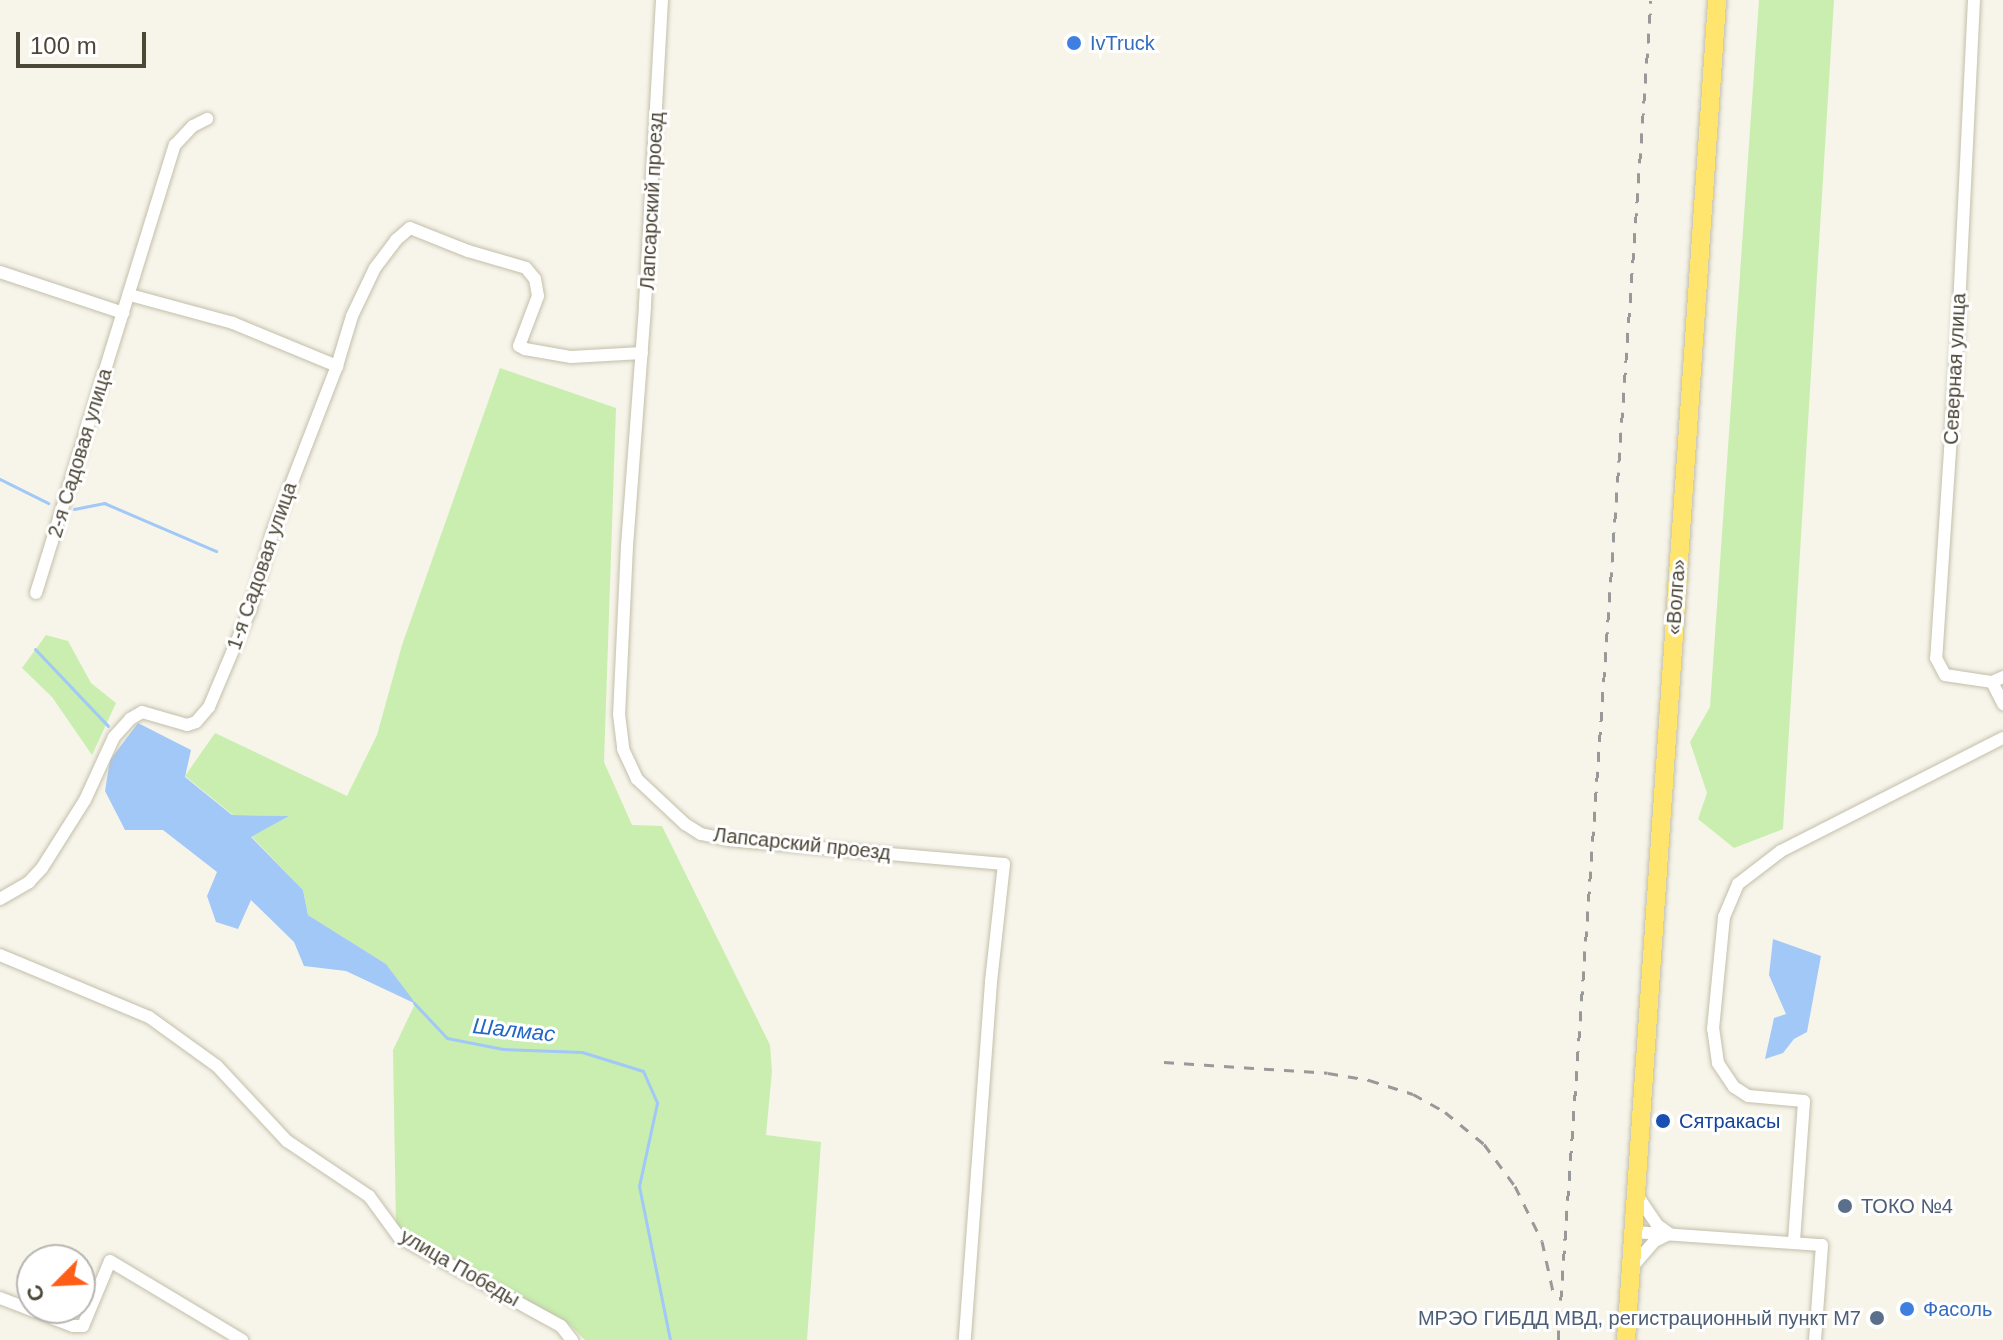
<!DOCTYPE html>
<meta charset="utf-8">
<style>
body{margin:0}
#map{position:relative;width:2003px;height:1340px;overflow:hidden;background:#f7f5ea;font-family:Arial,sans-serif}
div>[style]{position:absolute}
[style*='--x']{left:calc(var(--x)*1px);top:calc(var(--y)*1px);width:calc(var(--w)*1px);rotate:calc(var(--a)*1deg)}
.green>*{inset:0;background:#c9eeb0}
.water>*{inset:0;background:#a2c8f8}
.stream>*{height:3px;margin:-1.5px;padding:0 1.5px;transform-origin:1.5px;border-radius:1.5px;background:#a2c8f8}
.roads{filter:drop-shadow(0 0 2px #c3bfab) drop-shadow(0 0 2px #c3bfab)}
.minor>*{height:12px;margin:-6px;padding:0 6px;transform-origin:6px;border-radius:6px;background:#fff}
.highway>*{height:18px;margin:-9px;padding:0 9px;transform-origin:9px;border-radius:9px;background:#ffe46d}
.rail>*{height:3px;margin-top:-1.5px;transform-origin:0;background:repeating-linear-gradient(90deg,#999 0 10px,transparent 0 20px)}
.dots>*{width:22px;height:22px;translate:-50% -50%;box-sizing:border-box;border:4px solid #fff;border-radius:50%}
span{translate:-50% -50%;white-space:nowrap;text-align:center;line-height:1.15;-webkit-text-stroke:6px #fff;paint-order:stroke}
.shop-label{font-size:20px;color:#366cbe}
.left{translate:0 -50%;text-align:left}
.street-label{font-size:20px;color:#4c4737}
.transit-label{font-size:20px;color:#164399}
.service-label{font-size:20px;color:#4e5e75}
.right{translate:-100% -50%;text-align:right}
.water-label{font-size:22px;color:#2368c5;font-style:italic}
.north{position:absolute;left:16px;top:1244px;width:80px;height:80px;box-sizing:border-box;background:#fff;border:2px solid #b7b5af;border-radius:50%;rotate:246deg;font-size:22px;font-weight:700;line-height:32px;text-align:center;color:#4c4737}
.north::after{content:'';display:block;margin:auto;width:28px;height:36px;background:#ff5e19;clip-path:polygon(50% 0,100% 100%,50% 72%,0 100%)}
.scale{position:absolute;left:16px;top:32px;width:130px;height:36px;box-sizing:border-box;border:4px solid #4c4737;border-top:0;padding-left:10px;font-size:24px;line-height:28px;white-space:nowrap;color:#4c4737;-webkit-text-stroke:6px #fff;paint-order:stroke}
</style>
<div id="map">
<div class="green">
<div style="clip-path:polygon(1759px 0,1834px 0,1783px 829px,1734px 848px,1698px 819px,1707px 793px,1690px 742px,1710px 707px)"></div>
<div style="clip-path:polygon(500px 368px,616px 408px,604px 762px,632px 825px,662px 826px,770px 1045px,772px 1071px,766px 1135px,821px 1142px,807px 1340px,585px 1340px,569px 1324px,396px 1227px,393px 1050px,415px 1004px,386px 964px,308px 915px,303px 890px,251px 836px,287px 816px,233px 815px,185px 776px,215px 733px,347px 796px,377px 735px,402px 645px)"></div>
<div style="clip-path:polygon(46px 635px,68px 641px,91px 683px,116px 703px,92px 755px,52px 697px,22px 668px)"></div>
</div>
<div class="water">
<div style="clip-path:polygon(138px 723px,191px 750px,185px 777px,232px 815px,289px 816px,251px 837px,303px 890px,308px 915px,386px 964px,416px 1004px,346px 971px,304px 966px,294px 942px,251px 900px,238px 929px,216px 922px,207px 896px,217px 872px,163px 830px,125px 830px,105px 791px,110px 760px)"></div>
<div style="clip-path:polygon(1773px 939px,1821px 956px,1807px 1032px,1794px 1039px,1783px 1053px,1765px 1059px,1774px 1018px,1786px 1014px,1769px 975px)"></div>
</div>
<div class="stream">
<div style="--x:0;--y:479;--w:54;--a:26.6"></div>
<div style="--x:74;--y:509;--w:31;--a:-11"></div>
<div style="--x:104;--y:503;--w:122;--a:23.2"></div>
<div style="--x:35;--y:649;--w:106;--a:46.5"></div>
<div style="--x:414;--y:1003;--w:48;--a:46.7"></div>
<div style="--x:447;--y:1038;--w:57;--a:11.1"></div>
<div style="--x:503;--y:1049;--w:79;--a:2.2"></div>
<div style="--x:582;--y:1052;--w:64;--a:17.3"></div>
<div style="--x:643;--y:1071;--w:35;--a:66"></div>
<div style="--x:657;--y:1103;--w:85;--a:102.2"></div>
<div style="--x:639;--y:1186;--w:157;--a:78.6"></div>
</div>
<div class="roads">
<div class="minor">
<div style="--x:662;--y:0;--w:307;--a:93.2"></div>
<div style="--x:645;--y:307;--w:240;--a:94.3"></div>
<div style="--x:627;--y:546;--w:168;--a:92.7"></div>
<div style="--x:619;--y:714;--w:35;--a:83"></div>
<div style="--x:623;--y:749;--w:33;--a:65"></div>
<div style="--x:637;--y:779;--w:66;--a:43.2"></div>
<div style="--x:685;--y:824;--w:19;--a:32"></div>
<div style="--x:701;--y:834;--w:30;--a:12"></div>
<div style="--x:730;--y:840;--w:275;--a:5"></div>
<div style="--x:1004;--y:864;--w:119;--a:96.3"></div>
<div style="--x:991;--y:982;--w:359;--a:94.2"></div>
<div style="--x:1974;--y:0;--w:330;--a:92.8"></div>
<div style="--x:1958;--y:330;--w:329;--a:93.8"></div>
<div style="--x:1936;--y:658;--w:19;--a:62"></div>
<div style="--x:1945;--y:675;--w:48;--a:8.5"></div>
<div style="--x:1992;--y:682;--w:12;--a:-24"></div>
<div style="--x:0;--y:272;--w:130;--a:18.4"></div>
<div style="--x:130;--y:295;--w:107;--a:15.2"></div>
<div style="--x:233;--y:323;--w:113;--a:22.5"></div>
<div style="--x:36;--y:593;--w:469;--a:-72.8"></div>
<div style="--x:175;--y:145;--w:26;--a:-47"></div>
<div style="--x:193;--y:126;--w:16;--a:-27"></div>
<div style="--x:1992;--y:682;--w:25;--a:63"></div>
<div style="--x:0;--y:899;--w:34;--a:-30"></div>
<div style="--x:29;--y:882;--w:19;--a:-47"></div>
<div style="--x:42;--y:868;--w:80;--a:-57.7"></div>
<div style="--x:85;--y:800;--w:69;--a:-65.3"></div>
<div style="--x:114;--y:737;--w:24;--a:-48"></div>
<div style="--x:130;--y:719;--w:14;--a:-30"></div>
<div style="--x:142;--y:712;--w:47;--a:16.1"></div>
<div style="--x:187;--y:725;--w:9;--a:-18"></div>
<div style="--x:196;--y:722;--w:20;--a:-49"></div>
<div style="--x:209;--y:707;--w:105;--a:-67.1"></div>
<div style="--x:250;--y:610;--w:82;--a:-73.8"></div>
<div style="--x:273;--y:531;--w:177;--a:-68.8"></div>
<div style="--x:337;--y:366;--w:52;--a:-73.3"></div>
<div style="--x:352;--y:316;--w:53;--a:-64.4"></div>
<div style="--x:375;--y:268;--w:35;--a:-53"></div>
<div style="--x:396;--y:240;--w:18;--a:-41"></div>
<div style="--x:410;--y:228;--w:62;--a:21.6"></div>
<div style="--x:468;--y:251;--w:60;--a:16.3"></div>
<div style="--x:526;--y:268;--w:14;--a:51"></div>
<div style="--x:535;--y:279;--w:17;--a:80"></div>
<div style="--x:538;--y:296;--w:53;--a:110.8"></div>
<div style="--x:519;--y:346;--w:7;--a:27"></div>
<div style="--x:525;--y:349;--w:47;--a:9.9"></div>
<div style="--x:571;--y:357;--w:71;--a:-3.2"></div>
<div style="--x:0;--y:955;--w:161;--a:22.6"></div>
<div style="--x:149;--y:1017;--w:84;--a:35.8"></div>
<div style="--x:217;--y:1066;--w:103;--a:47"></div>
<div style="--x:287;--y:1141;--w:99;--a:33.9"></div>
<div style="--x:369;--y:1196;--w:51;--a:53.8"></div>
<div style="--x:399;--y:1237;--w:185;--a:28.8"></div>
<div style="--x:561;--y:1326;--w:18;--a:52"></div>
<div style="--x:1637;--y:1195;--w:36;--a:56"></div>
<div style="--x:1657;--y:1225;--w:16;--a:35"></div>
<div style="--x:1634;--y:1232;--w:188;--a:4"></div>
<div style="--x:1822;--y:1245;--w:95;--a:94.2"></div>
<div style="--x:1794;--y:1241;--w:140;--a:-85.9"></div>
<div style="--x:1804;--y:1101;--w:56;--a:-174.9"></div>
<div style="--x:1748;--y:1096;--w:17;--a:-147"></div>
<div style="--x:1734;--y:1087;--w:29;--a:-124"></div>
<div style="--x:1718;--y:1063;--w:34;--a:-98"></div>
<div style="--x:1713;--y:1029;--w:113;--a:-84.4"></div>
<div style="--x:1724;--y:917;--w:36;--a:-67"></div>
<div style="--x:1738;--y:884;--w:54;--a:-37.5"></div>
<div style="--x:1781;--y:851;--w:249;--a:-27"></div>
<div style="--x:1632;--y:1267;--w:35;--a:-49"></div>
<div style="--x:1655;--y:1241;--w:13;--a:-27"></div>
<div style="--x:0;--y:1298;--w:78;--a:21"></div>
<div style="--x:73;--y:1326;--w:10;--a:0"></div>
<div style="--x:83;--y:1326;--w:70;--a:-67.4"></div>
<div style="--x:110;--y:1261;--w:154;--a:30.9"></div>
</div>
<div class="highway">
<div style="--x:1626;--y:1340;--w:1343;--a:-86.11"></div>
</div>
</div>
<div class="rail">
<div style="--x:1164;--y:1062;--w:164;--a:3.8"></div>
<div style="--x:1328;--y:1073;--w:42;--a:9.7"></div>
<div style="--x:1369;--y:1080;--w:46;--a:17.7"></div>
<div style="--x:1413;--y:1094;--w:37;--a:29"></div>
<div style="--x:1445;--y:1112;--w:50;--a:39.4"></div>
<div style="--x:1484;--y:1144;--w:52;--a:53.6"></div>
<div style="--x:1515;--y:1186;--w:61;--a:63.9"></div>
<div style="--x:1542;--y:1241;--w:56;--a:77.7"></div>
<div style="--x:1558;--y:1340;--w:1343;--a:-86.03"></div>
</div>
<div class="dots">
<div style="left:1074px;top:43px;background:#3f7fe0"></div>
<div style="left:1663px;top:1121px;background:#1a4fb4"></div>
<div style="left:1845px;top:1206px;background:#5c6f8a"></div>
<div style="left:1907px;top:1309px;background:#3f7fe0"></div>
<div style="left:1877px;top:1318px;background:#5c6f8a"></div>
</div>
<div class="shop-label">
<span class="left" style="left:1090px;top:43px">IvTruck</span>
<span class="left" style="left:1923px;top:1309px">Фасоль</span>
</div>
<div class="street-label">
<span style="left:652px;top:201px;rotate:-87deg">Лапсарский проезд</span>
<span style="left:1955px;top:369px;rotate:-87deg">Северная улица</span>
<span style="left:80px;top:453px;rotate:-73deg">2-я Садовая улица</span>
<span style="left:262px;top:566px;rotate:-71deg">1-я Садовая улица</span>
<span style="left:1676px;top:597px;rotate:-86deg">«Волга»</span>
<span style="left:802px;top:844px;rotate:6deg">Лапсарский проезд</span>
<span style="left:460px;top:1268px;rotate:30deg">улица Победы</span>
</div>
<div class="transit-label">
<span class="left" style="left:1679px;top:1121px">Сятракасы</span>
</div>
<div class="service-label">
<span class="left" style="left:1861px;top:1206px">ТОКО №4</span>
<span class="right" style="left:1861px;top:1318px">МРЭО ГИБДД МВД, регистрационный пункт М7</span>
</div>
<div class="water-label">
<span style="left:514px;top:1030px;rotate:6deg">Шалмас</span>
</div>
<div class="north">С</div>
<div class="scale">100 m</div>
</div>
